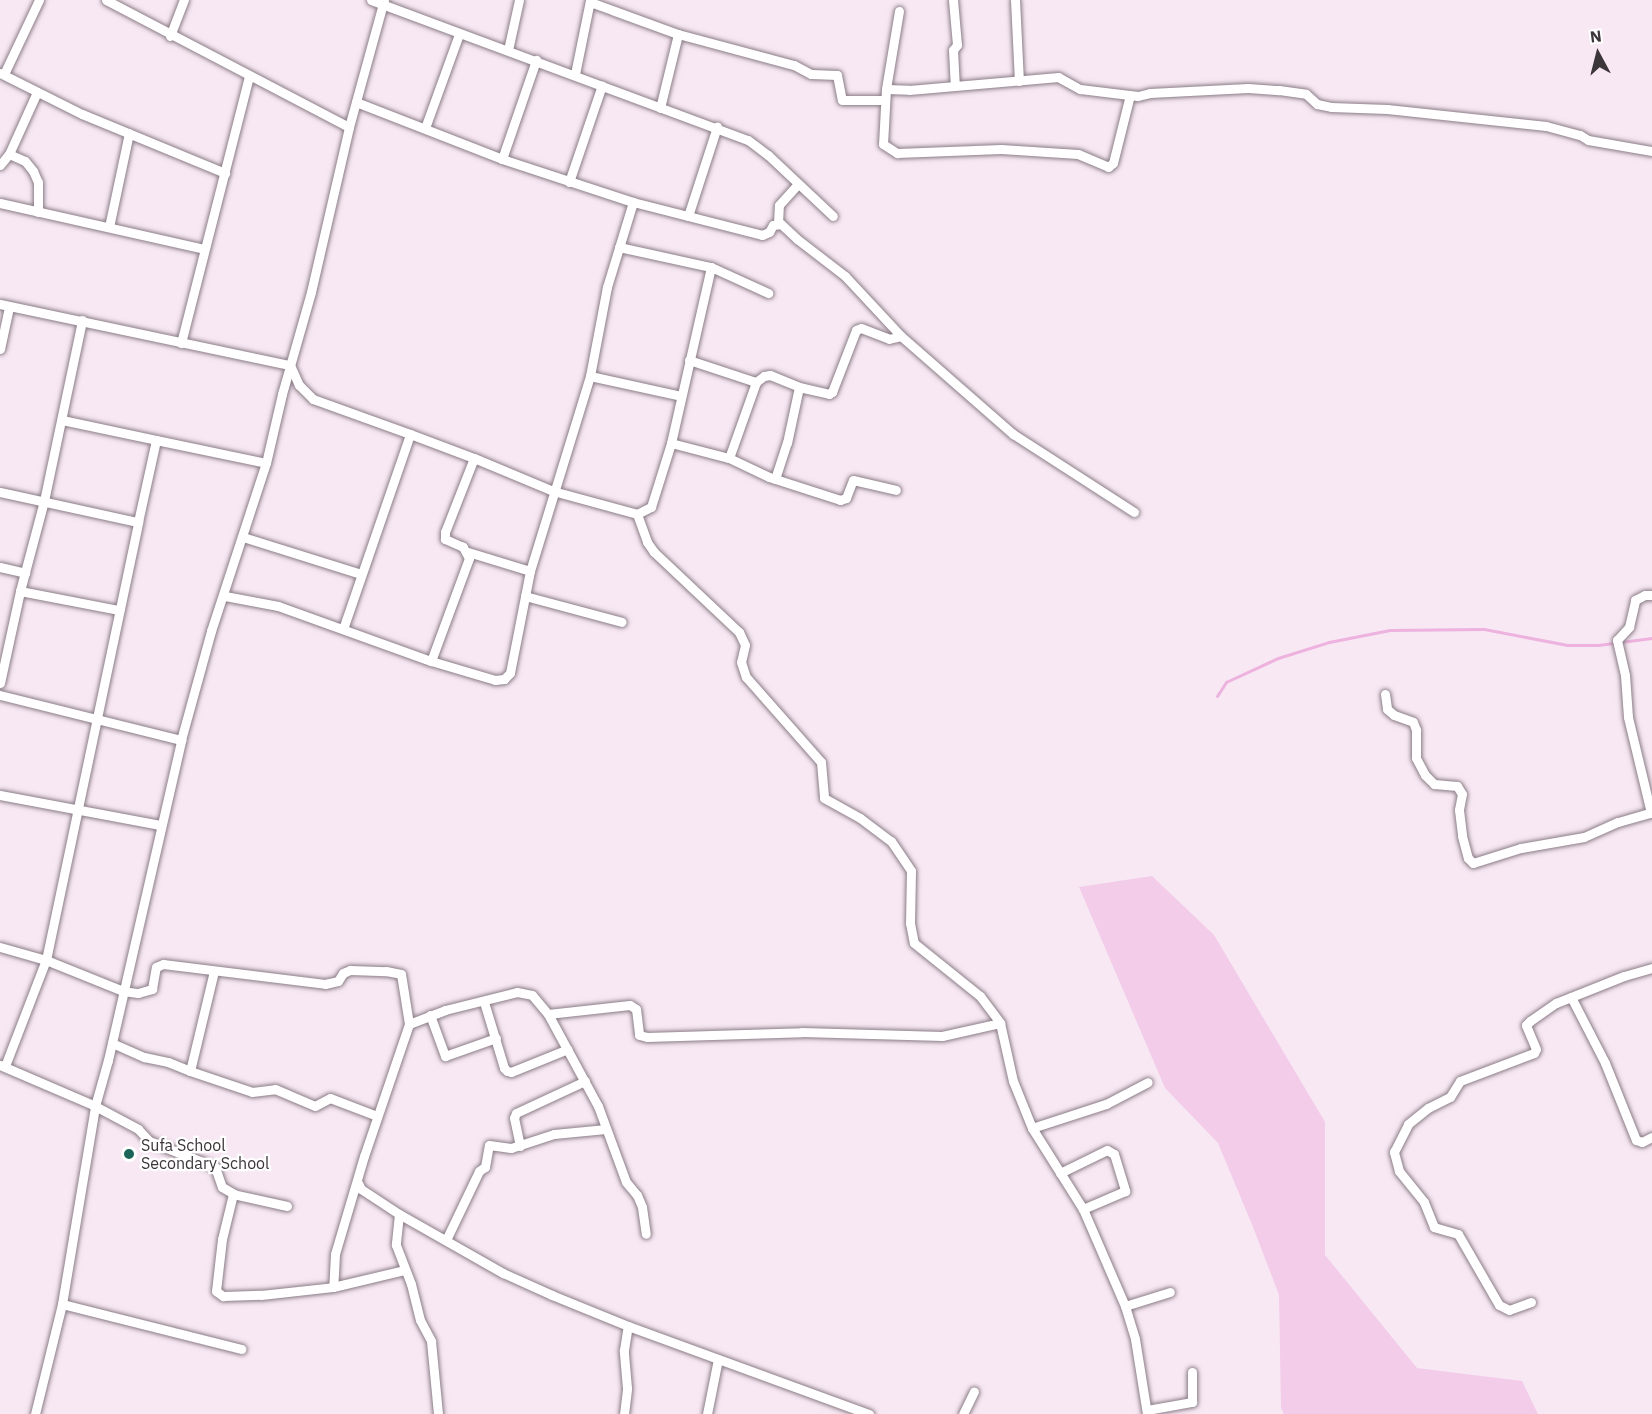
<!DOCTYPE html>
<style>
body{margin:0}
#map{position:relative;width:1652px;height:1414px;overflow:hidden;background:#f7e8f3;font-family:"IBM Plex Sans",sans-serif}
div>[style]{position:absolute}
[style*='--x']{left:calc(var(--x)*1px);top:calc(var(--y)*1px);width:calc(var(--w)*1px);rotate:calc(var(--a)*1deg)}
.green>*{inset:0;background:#f3cce9}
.stream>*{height:3px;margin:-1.5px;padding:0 1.5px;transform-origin:1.5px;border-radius:1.5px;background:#edb2de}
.roads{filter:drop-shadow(0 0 2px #8b7d87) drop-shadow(0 0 2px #8b7d87)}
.minor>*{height:9px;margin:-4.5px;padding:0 4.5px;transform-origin:4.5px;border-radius:4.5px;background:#fff}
.dots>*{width:16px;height:16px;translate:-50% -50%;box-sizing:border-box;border:3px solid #fff;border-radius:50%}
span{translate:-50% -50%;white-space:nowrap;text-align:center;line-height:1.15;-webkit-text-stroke:4.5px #fff;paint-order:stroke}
.poi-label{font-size:16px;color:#3c353a}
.left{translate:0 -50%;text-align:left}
.north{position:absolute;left:1568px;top:24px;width:60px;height:60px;-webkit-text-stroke:4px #fff;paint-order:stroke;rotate:353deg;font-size:16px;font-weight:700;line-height:24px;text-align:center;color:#3c353a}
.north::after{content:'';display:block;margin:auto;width:21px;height:27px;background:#3c353a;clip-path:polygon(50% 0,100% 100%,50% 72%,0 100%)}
</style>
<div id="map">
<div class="green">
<div style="clip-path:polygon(1152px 876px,1214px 935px,1325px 1122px,1325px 1255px,1417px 1368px,1522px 1381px,1538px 1414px,1284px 1414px,1281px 1408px,1279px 1295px,1253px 1227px,1218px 1143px,1165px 1088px,1079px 887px)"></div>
</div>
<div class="stream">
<div style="--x:1217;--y:696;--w:17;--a:-57"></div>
<div style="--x:1226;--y:682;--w:57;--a:-24.8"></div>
<div style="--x:1278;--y:658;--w:53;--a:-17.4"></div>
<div style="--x:1329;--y:642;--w:62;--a:-11.1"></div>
<div style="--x:1390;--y:630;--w:94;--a:-0.6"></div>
<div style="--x:1484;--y:629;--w:85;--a:10.9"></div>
<div style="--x:1567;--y:645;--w:31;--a:0"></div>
<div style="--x:1598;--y:645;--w:54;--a:-7.4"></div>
</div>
<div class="roads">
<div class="minor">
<div style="--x:106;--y:0;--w:274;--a:27.6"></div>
<div style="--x:371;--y:0;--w:402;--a:20.4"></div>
<div style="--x:748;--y:140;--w:25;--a:37"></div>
<div style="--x:768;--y:155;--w:89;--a:43.2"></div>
<div style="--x:953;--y:0;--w:45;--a:84.9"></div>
<div style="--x:957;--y:45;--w:6;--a:129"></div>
<div style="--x:953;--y:50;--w:36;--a:87"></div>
<div style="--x:1015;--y:0;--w:81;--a:87.2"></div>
<div style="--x:590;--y:2;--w:94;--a:20"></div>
<div style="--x:678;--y:34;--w:120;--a:15"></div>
<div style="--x:794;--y:65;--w:19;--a:28"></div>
<div style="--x:811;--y:74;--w:26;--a:2"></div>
<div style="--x:837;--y:75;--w:25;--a:79"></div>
<div style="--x:842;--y:100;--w:43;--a:0"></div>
<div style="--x:899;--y:11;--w:79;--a:99.5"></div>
<div style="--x:886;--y:89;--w:23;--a:2"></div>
<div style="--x:909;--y:90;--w:150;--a:-5"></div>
<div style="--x:1058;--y:77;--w:25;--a:29"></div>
<div style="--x:1080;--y:89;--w:58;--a:6.9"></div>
<div style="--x:1138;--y:96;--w:12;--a:-14"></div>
<div style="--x:1150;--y:93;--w:98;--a:-2.9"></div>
<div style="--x:1248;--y:88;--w:31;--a:4"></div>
<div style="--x:1279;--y:90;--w:27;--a:8"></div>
<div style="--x:1306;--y:94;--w:15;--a:42"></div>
<div style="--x:1317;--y:104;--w:14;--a:12"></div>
<div style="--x:1331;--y:107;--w:56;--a:2"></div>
<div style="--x:1387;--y:109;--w:160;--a:6.1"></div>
<div style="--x:1546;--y:126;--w:35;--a:15"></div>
<div style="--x:1580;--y:135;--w:9;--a:32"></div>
<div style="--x:1588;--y:140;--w:65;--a:9.8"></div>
<div style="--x:170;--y:36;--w:39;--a:-69"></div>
<div style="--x:508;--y:50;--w:51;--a:-77.6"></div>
<div style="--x:0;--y:73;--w:92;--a:26.6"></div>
<div style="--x:82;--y:114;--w:155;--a:22.4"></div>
<div style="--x:4;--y:74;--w:82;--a:-64.7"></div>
<div style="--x:575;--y:74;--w:76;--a:-78.5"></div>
<div style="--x:886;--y:89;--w:55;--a:93.1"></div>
<div style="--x:883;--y:144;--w:17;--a:33"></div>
<div style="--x:897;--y:153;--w:104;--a:-2.2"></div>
<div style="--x:1001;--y:149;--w:77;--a:3.7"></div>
<div style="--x:1078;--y:154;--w:33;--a:23"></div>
<div style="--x:1108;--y:167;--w:6;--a:-39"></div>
<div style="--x:1113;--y:163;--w:70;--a:-76"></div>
<div style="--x:356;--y:102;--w:157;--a:21.3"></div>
<div style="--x:502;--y:159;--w:138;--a:18.2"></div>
<div style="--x:633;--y:202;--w:133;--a:14.3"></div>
<div style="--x:762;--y:235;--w:8;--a:-23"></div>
<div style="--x:769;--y:232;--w:8;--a:-60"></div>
<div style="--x:773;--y:225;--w:8;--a:-7"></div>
<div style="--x:781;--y:224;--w:22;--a:43"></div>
<div style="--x:797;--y:239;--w:61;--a:37.6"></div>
<div style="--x:845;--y:276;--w:82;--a:47"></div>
<div style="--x:901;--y:336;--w:149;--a:41.2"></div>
<div style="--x:1013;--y:434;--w:144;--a:32.8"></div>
<div style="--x:660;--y:108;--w:76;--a:-76.3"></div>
<div style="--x:425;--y:128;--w:100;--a:-70.1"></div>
<div style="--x:9;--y:154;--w:17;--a:24"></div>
<div style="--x:25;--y:161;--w:13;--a:51"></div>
<div style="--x:33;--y:171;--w:12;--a:66"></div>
<div style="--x:38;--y:182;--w:30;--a:90"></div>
<div style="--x:502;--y:159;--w:105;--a:-71"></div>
<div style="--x:0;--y:165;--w:14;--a:-51"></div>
<div style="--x:9;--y:154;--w:68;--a:-65.7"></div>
<div style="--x:569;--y:182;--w:102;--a:-71.2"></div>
<div style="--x:0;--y:203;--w:209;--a:12.7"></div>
<div style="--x:688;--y:216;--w:94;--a:-72"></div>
<div style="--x:778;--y:223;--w:18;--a:-87"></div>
<div style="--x:779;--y:205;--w:28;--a:-48"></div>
<div style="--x:109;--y:227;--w:96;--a:-78"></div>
<div style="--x:619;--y:247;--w:94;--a:12.3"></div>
<div style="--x:711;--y:267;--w:180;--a:102.8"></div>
<div style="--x:711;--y:267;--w:63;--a:24.5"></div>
<div style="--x:0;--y:304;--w:296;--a:11.9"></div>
<div style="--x:181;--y:343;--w:276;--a:-75.7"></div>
<div style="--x:0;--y:349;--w:43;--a:-77.9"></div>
<div style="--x:689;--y:360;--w:71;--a:18.2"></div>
<div style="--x:290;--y:365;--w:22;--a:66"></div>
<div style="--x:299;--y:385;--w:20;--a:45"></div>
<div style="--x:313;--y:399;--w:103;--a:19.8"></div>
<div style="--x:590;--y:376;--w:93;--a:12.4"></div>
<div style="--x:62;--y:420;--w:96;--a:12"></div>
<div style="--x:729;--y:458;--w:81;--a:-70.4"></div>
<div style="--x:756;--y:382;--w:10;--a:-37"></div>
<div style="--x:764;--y:376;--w:6;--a:-9"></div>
<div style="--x:770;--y:375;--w:31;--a:22"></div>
<div style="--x:799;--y:387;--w:31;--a:13"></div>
<div style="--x:829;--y:394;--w:4;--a:-34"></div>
<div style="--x:832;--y:392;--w:66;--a:-68.8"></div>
<div style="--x:856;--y:330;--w:5;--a:-22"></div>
<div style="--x:861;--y:328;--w:30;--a:21"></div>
<div style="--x:889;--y:339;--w:12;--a:-14"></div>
<div style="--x:775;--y:479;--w:38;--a:-72"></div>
<div style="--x:787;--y:443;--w:57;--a:-77.9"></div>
<div style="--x:0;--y:492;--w:141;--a:12.3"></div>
<div style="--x:138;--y:522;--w:84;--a:-77.6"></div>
<div style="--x:156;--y:440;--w:112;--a:11.8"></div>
<div style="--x:637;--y:514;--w:30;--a:70"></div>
<div style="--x:647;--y:542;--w:12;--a:55"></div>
<div style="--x:654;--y:552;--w:117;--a:43.3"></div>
<div style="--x:739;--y:632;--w:14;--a:65"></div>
<div style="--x:745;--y:645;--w:17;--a:103"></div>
<div style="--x:741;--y:662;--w:16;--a:72"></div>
<div style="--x:746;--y:677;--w:113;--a:48.6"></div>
<div style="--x:821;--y:762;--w:36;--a:85"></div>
<div style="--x:824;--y:798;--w:41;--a:29.1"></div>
<div style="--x:860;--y:818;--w:39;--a:37"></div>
<div style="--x:891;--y:841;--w:36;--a:56"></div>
<div style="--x:911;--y:871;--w:52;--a:91.1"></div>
<div style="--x:910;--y:923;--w:20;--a:79"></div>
<div style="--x:914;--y:943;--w:85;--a:38.8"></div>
<div style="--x:980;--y:996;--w:34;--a:53"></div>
<div style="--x:1000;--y:1023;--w:59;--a:77.4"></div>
<div style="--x:1013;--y:1081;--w:51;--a:68"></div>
<div style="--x:1032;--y:1128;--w:96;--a:57.8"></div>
<div style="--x:1083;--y:1209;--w:106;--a:66.6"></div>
<div style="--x:1125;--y:1306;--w:34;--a:73"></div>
<div style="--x:1135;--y:1339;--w:76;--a:80.9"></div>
<div style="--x:243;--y:537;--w:124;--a:17.4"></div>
<div style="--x:468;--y:552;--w:65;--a:17"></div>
<div style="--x:0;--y:567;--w:26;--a:13"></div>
<div style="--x:20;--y:591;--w:101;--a:10.9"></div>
<div style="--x:225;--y:596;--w:54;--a:10.7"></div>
<div style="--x:278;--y:606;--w:163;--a:19.8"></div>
<div style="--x:431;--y:661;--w:67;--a:16.5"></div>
<div style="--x:495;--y:680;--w:9;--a:-6"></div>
<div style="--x:504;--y:679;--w:8;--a:-45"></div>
<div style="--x:510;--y:673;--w:104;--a:-78.9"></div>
<div style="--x:530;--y:571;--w:204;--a:-72.9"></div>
<div style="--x:590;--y:376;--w:91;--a:-79.2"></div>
<div style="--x:607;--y:287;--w:89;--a:-73"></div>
<div style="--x:525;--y:596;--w:100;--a:15"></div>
<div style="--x:343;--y:629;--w:206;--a:-71"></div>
<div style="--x:410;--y:434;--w:68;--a:20.6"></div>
<div style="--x:431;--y:661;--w:110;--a:-69.7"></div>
<div style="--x:469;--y:558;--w:13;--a:-119"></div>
<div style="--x:463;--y:547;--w:20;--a:-156"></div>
<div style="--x:445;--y:539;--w:7;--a:-90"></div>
<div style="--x:445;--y:532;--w:79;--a:-68.6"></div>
<div style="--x:474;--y:458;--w:86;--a:22.7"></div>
<div style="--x:553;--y:491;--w:87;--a:15.3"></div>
<div style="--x:637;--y:514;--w:16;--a:-27"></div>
<div style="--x:651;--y:507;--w:67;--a:-72.6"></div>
<div style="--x:671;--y:443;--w:60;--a:14.5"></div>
<div style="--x:729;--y:458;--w:44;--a:25.4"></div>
<div style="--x:769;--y:477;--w:75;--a:17.9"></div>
<div style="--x:840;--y:500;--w:6;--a:-18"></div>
<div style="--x:846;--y:498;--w:19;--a:-69"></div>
<div style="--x:853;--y:480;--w:44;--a:13.1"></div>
<div style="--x:0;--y:683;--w:94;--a:-77.7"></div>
<div style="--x:20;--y:591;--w:93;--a:-75.1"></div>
<div style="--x:44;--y:501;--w:185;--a:-78.1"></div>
<div style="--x:1385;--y:694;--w:15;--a:82"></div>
<div style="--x:1387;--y:709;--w:9;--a:41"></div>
<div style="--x:1394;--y:715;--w:20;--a:20"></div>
<div style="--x:1413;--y:722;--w:9;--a:69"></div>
<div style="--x:1416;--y:730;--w:28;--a:90"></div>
<div style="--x:1416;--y:758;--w:19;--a:62"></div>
<div style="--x:1425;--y:775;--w:13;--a:45"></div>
<div style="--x:1434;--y:784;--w:23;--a:5"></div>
<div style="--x:1457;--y:786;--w:9;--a:58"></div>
<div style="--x:1462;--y:794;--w:16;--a:101"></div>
<div style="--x:1459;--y:810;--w:26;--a:83"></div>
<div style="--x:1462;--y:836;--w:23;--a:75"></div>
<div style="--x:1468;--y:858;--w:7;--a:45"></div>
<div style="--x:1473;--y:863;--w:50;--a:-17.4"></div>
<div style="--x:1521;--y:848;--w:64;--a:-9.9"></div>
<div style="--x:1584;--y:837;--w:37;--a:-24"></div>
<div style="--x:1618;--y:822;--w:35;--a:-16"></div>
<div style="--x:0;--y:695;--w:187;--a:14"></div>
<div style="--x:0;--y:795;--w:163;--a:10.6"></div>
<div style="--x:1651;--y:813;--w:99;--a:-103.5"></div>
<div style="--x:1628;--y:717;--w:42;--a:-94.1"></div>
<div style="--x:1625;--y:675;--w:36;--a:-103"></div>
<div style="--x:1617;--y:640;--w:18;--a:-47"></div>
<div style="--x:1629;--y:627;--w:28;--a:-77"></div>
<div style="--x:1635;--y:600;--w:11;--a:-27"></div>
<div style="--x:1645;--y:595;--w:7;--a:0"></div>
<div style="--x:0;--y:947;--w:48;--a:15.8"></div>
<div style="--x:46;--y:960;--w:83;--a:21.9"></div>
<div style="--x:123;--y:991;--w:15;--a:8"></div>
<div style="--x:138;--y:993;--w:15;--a:-16"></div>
<div style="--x:152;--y:989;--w:22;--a:-80"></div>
<div style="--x:156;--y:967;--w:8;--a:-23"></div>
<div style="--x:163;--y:964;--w:163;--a:7"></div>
<div style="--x:325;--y:984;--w:13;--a:-13"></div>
<div style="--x:338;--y:981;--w:9;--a:-58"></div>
<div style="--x:343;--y:973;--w:8;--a:-23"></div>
<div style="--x:350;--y:970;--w:36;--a:2"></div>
<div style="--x:386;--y:971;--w:15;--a:11"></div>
<div style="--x:401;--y:974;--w:51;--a:80.9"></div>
<div style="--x:409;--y:1024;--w:139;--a:108.8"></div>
<div style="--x:364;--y:1156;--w:102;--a:106.5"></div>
<div style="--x:335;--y:1254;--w:33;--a:93"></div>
<div style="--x:333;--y:1287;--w:74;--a:-13.3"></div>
<div style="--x:1571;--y:997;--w:74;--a:62.7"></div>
<div style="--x:1605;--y:1063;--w:83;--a:68.1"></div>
<div style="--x:1636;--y:1140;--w:6;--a:18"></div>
<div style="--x:1642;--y:1142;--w:11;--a:-27"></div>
<div style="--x:484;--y:1002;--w:69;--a:73.1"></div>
<div style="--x:504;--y:1068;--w:4;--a:45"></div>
<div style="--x:507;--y:1071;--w:4;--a:14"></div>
<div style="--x:511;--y:1072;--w:61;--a:-22"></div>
<div style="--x:548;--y:1014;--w:82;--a:-6.3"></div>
<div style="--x:630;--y:1005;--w:7;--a:34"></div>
<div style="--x:636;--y:1009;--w:26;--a:83"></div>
<div style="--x:639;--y:1035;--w:8;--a:14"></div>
<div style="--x:647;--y:1037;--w:155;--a:-1.8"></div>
<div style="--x:802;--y:1032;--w:140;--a:1.6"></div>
<div style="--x:942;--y:1036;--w:59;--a:-12.6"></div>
<div style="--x:430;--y:1015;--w:44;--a:69.9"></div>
<div style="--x:445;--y:1056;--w:54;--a:-19.4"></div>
<div style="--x:409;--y:1024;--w:39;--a:-21"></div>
<div style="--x:445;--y:1010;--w:74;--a:-14"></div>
<div style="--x:517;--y:992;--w:15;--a:11"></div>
<div style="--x:532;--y:995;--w:25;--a:50"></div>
<div style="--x:548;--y:1014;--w:105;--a:61.5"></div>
<div style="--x:598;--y:1106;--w:81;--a:69.8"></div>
<div style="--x:626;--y:1182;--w:17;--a:50"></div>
<div style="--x:637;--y:1195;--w:13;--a:67"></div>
<div style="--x:642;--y:1207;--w:27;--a:82"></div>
<div style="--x:112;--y:1043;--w:35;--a:24"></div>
<div style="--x:144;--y:1057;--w:25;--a:12"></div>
<div style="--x:168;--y:1062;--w:24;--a:22"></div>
<div style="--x:190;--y:1071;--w:103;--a:-76.5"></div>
<div style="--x:0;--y:1065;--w:103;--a:23.3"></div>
<div style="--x:95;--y:1106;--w:49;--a:28.1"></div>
<div style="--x:138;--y:1129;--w:16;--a:47"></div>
<div style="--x:149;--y:1141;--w:71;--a:21.5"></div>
<div style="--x:215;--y:1167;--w:21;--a:71"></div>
<div style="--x:222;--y:1187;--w:14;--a:30"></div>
<div style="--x:5;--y:1066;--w:114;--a:-68.9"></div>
<div style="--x:46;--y:960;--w:448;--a:-78.1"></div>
<div style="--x:190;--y:1071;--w:65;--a:18.7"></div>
<div style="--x:252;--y:1092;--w:23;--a:-7"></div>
<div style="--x:275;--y:1089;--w:43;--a:23"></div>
<div style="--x:315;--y:1106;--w:17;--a:-28"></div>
<div style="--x:330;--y:1098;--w:50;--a:21"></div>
<div style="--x:1032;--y:1128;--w:78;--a:-18"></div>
<div style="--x:1106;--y:1104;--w:47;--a:-27.6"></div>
<div style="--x:520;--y:1146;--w:29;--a:-102"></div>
<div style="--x:514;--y:1118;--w:5;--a:-68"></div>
<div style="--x:516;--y:1113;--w:76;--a:-24.9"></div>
<div style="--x:1060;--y:1173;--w:52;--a:-26.1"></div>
<div style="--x:1107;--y:1150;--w:8;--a:30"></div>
<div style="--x:1114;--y:1154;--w:39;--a:73"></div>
<div style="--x:1125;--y:1191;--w:46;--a:156.8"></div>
<div style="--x:358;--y:1183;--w:7;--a:63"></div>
<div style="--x:361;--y:1189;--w:45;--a:33.3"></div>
<div style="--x:399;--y:1214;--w:120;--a:29.6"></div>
<div style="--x:503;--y:1273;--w:54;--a:24.2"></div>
<div style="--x:552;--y:1295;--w:82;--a:22.2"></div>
<div style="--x:628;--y:1326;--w:257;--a:20.1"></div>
<div style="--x:287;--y:1206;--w:55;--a:-167.5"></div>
<div style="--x:233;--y:1194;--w:46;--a:103.7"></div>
<div style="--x:222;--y:1239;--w:52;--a:96.6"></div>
<div style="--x:216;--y:1291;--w:9;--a:36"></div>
<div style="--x:223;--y:1296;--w:38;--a:-2"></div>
<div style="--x:261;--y:1295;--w:72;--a:-6.3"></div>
<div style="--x:399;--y:1214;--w:31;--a:96"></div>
<div style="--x:396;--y:1245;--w:42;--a:69"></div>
<div style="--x:411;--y:1284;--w:37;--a:76"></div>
<div style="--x:420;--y:1320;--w:24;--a:62"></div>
<div style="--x:431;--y:1341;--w:73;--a:84.5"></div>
<div style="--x:446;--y:1240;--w:76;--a:-64.4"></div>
<div style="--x:479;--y:1171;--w:7;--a:-34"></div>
<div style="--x:485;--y:1167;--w:22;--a:-80"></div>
<div style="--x:489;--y:1145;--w:22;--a:8"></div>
<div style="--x:511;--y:1148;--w:45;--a:-18"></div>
<div style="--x:554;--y:1134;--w:52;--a:-5.5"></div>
<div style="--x:1531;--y:1302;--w:23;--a:160"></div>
<div style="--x:1509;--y:1310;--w:11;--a:-153"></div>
<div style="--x:1499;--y:1305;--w:82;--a:-120"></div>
<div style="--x:1458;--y:1234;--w:25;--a:-164"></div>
<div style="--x:1434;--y:1227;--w:27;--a:-112"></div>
<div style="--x:1424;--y:1202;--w:40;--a:-129"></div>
<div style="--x:1399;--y:1171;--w:20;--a:-105"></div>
<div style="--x:1394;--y:1152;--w:31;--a:-63"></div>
<div style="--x:1408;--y:1124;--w:26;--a:-39"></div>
<div style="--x:1428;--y:1108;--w:25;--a:-27"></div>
<div style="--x:1450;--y:1097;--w:19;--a:-58"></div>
<div style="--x:1460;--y:1081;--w:79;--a:-20.7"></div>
<div style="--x:1534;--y:1053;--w:4;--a:-63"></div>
<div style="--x:1536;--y:1049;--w:26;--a:-113"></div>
<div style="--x:1526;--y:1025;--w:6;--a:-45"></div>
<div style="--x:1530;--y:1021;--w:32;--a:-35"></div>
<div style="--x:1556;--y:1003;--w:73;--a:-21.7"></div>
<div style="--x:1624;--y:976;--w:29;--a:-16"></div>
<div style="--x:62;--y:1304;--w:185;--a:14.1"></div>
<div style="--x:1125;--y:1306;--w:47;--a:-17.3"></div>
<div style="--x:1147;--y:1410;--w:46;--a:-10.1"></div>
<div style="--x:1192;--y:1402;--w:30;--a:-90"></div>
<div style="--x:35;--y:1414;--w:113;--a:-76.2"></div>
<div style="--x:62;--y:1304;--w:201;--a:-80.5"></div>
<div style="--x:95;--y:1106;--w:48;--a:-74.2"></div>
<div style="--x:108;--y:1060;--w:328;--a:-77.1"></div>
<div style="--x:181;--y:740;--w:113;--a:-74.6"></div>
<div style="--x:211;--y:631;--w:177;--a:-71.9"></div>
<div style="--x:266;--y:463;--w:71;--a:-76.9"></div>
<div style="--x:282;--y:394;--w:106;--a:-74.1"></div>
<div style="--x:311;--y:292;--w:169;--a:-77"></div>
<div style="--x:349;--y:127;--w:132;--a:-74.6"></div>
<div style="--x:624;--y:1414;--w:26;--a:-83"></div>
<div style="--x:627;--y:1388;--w:38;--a:-95"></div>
<div style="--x:624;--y:1350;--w:24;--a:-81"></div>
<div style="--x:707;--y:1414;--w:56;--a:-78.7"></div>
<div style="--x:963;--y:1414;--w:25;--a:-64"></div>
</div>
</div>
<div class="dots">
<div style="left:129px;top:1154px;background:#1b6459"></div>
</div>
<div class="poi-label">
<span class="left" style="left:141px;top:1154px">Sufa School<br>Secondary School</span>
</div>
<div class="north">N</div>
</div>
